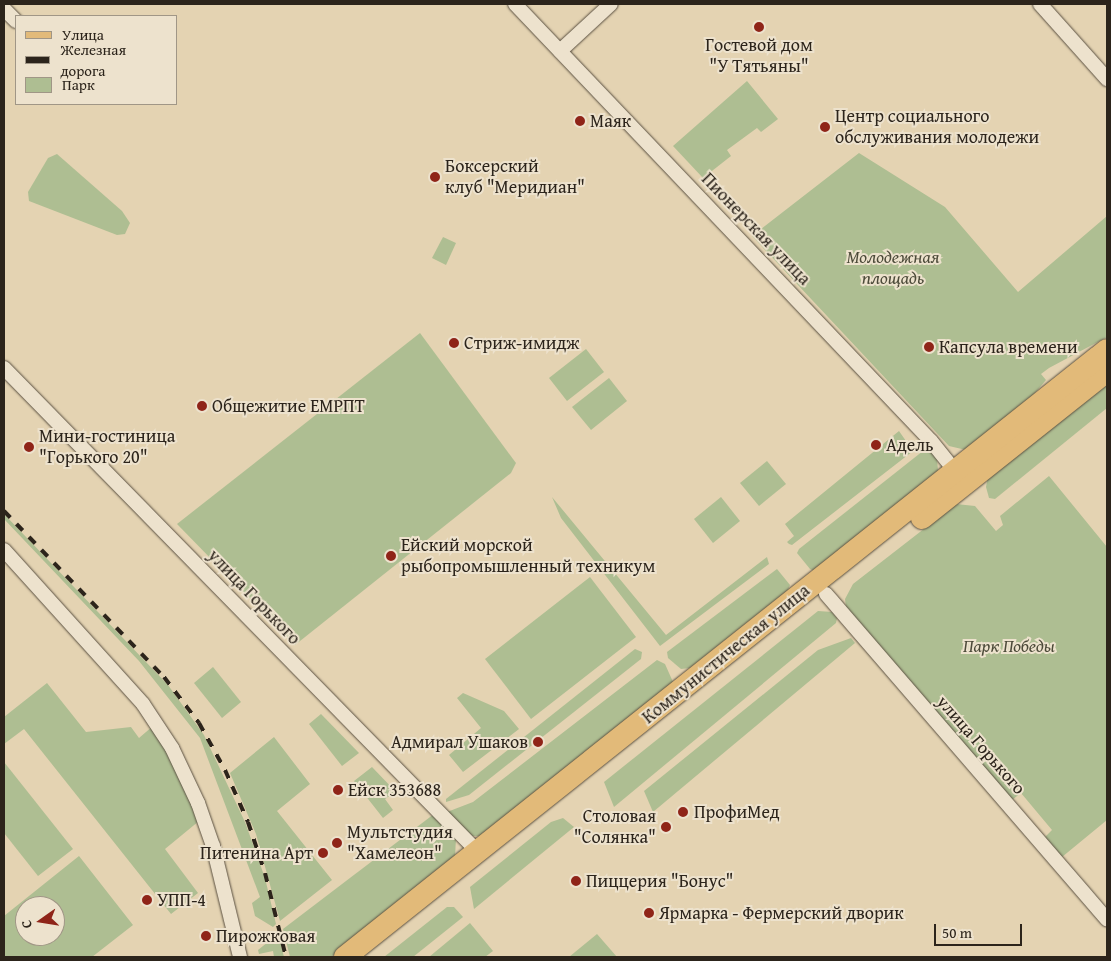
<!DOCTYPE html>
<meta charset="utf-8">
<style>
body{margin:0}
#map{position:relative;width:1111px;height:961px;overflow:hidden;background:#e4d3b2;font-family:"Gentium Book Plus",serif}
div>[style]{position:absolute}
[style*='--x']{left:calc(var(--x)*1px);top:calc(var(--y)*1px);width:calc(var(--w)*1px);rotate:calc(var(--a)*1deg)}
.green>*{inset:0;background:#aebe92}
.roads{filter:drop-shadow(0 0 1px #5a5041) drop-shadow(0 0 1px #5a5041)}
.street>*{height:14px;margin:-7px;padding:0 7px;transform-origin:7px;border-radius:7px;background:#ede2cd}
.primary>*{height:22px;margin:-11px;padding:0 11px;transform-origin:11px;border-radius:11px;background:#e2ba79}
.rail>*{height:4px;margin-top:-2px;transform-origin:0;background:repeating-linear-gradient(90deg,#2c241b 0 9px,transparent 0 18px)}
.dots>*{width:14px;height:14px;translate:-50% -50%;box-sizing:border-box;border:2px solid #ede2cd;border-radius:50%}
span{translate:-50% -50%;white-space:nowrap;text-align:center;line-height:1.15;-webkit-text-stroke:4px #ede2cd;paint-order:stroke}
.poi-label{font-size:18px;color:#2c241b}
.left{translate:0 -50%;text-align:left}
.right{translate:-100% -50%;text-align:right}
.street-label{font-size:18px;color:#2c241b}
.park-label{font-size:18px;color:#4c4a39;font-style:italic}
.frame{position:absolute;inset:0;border:5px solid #2c241b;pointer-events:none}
.legend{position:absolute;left:15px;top:15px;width:162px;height:90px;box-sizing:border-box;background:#ede2cd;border:1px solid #a09686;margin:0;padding:6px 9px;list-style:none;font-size:15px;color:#2c241b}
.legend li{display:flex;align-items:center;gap:10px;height:25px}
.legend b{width:25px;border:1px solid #a09686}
.north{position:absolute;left:15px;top:896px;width:50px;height:50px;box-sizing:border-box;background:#ede2cd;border:1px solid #a09686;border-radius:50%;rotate:257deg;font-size:14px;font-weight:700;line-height:20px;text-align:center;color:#2c241b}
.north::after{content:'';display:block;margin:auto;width:18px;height:22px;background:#8f2418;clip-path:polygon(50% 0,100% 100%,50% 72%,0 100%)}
.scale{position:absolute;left:934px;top:924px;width:88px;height:22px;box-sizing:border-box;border:2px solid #2c241b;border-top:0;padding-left:6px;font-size:15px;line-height:18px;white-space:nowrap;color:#2c241b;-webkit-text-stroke:4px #ede2cd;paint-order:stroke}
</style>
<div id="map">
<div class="green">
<div style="clip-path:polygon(747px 81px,778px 119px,761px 132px,757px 128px,727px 150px,731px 156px,703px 178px,673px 146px)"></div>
<div style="clip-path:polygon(859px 153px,945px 207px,1018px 292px,1107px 216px,1107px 337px,1049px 368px,1041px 374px,1046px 380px,1029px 400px,966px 450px,949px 446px,752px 236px)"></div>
<div style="clip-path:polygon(57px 154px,122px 211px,130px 223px,125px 234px,117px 235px,29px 201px,28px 192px,48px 158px)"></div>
<div style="clip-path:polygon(443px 237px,456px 243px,446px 265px,432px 258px)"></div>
<div style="clip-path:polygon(420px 333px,516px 463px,511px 473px,295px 645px,177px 524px)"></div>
<div style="clip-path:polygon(586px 349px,604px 372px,567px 401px,549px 378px)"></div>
<div style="clip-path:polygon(609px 378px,627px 401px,591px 430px,572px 407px)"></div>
<div style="clip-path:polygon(1107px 383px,1107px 408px,995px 499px,989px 498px,986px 487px,988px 476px)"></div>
<div style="clip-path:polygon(899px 431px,913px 451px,792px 545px,789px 544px,787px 542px,794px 536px,785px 524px)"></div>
<div style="clip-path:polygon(928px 447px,937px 459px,938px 471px,817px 572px,810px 569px,797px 553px,799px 549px)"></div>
<div style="clip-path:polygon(767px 461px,786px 484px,759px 506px,740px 483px)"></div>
<div style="clip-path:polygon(1049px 476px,1107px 547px,1107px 820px,1062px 857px,1045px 837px,1052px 830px,1021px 793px,1012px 800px,846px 607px,845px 599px,853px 584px,956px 504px,975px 506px,996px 531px,1003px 525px,1000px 516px)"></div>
<div style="clip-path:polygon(552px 497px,666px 635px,767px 557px,769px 564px,660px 646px,561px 518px)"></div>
<div style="clip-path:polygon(721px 497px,740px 521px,713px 543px,694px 519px)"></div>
<div style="clip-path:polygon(4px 514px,168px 685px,204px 735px,245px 822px,265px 878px,276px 924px,273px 927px,255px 916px,252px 903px,260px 897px,200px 738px,139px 661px,4px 519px)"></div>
<div style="clip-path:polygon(777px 569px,790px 585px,788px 590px,690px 668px,681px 669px,668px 658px,667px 652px)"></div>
<div style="clip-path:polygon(590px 577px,636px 637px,531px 719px,485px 659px)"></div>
<div style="clip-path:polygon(818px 611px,832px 612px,837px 618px,836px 623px,614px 807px,604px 782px)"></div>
<div style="clip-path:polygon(851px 638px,855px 643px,653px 812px,644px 791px,818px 650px)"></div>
<div style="clip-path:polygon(635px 649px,642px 652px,641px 659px,469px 795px,446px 802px,446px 799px)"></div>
<div style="clip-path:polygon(657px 660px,665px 664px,673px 682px,480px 836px,471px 836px,447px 812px,473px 802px)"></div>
<div style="clip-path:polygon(213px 667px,241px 702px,222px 718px,194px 683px)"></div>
<div style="clip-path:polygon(47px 683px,86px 732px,131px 727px,139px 738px,153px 726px,161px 736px,199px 821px,165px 849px,198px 893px,171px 914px,24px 729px,4px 744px,4px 717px)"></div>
<div style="clip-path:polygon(463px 693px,504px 711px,519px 729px,463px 772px,449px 755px,481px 728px,457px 698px)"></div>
<div style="clip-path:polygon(321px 714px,359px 753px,342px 766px,309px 724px)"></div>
<div style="clip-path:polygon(274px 737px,310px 784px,277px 811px,332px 880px,280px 921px,256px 834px,230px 773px)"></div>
<div style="clip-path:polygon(4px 762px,73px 849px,38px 876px,4px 833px)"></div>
<div style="clip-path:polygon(372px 767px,396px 792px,385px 799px,393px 810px,383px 818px,354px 781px)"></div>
<div style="clip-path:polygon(434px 814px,456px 839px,455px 856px,331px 957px,290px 957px,283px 929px)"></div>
<div style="clip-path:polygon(563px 818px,574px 827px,474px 909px,470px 887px,551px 822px)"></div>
<div style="clip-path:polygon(evenodd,79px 856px,133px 925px,92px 957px,4px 957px,4px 916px,79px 856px,25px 906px,55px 906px,55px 936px,25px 936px,25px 906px)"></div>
<div style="clip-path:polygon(447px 907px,454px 907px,463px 917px,413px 957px,384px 957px)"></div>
<div style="clip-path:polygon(470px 923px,493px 951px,485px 957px,429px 957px)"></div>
<div style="clip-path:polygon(278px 934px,284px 957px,274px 957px,273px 951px,259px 954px,258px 950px)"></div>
<div style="clip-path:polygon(597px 934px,617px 957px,569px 957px)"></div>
</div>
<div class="roads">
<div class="street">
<div style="--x:515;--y:4;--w:603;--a:46.41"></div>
<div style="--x:931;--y:441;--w:46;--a:51.1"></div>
<div style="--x:1040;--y:4;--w:101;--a:48.2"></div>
<div style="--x:4;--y:9;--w:17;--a:45"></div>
<div style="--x:560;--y:51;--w:69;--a:-42.7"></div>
<div style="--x:4;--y:368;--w:677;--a:45.6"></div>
<div style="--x:4;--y:550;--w:207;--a:47.9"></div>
<div style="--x:143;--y:704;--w:53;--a:56.6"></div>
<div style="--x:172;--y:748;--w:61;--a:64.7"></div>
<div style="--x:198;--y:803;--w:46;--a:70.8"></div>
<div style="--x:213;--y:846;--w:114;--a:76.3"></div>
<div style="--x:826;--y:594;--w:430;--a:49.2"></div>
</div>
<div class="primary">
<div style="--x:922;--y:518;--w:236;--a:-38.5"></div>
<div style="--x:345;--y:957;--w:974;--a:-38.54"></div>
</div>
</div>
<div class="rail">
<div style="--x:4;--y:511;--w:231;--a:46.1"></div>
<div style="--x:164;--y:677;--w:58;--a:52.7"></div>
<div style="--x:199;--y:723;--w:54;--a:61"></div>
<div style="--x:225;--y:770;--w:57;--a:66.1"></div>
<div style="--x:248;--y:822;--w:54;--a:71.6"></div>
<div style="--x:265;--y:873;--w:87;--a:76"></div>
</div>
<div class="dots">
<div style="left:759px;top:27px;background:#8f2418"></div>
<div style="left:580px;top:121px;background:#8f2418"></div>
<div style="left:825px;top:127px;background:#8f2418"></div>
<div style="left:435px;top:177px;background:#8f2418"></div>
<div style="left:454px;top:343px;background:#8f2418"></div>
<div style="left:929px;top:347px;background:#8f2418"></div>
<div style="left:202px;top:406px;background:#8f2418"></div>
<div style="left:876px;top:445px;background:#8f2418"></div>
<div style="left:29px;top:447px;background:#8f2418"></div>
<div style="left:391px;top:556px;background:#8f2418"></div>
<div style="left:538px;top:742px;background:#8f2418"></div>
<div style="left:338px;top:790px;background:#8f2418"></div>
<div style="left:683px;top:812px;background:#8f2418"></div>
<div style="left:666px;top:827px;background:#8f2418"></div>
<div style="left:337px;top:843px;background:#8f2418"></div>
<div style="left:323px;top:853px;background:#8f2418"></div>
<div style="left:576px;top:881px;background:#8f2418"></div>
<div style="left:147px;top:900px;background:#8f2418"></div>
<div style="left:649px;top:913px;background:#8f2418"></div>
<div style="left:206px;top:936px;background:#8f2418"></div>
</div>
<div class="poi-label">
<span style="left:759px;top:56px">Гостевой дом<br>"У Тятьяны"</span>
<span class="left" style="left:835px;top:127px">Центр социального<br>обслуживания молодежи</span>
<span class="left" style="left:590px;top:121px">Маяк</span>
<span class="left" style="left:445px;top:177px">Боксерский<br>клуб "Меридиан"</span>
<span class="left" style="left:464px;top:343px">Стриж-имидж</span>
<span class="left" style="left:939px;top:347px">Капсула времени</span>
<span class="left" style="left:212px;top:406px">Общежитие ЕМРПТ</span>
<span class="left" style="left:39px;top:447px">Мини-гостиница<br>"Горького 20"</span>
<span class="left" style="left:886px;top:445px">Адель</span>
<span class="left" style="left:401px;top:556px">Ейский морской<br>рыбопромышленный техникум</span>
<span class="right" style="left:528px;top:742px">Адмирал Ушаков</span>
<span class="left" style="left:348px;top:790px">Ейск 353688</span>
<span class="left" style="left:694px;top:812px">ПрофиМед</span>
<span class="right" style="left:656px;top:827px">Столовая<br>"Солянка"</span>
<span class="left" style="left:347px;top:843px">Мультстудия<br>"Хамелеон"</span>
<span class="right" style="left:313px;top:853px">Питенина Арт</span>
<span class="left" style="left:586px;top:881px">Пиццерия "Бонус"</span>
<span class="left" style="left:157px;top:900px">УПП-4</span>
<span class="left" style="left:659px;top:913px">Ярмарка - Фермерский дворик</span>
<span class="left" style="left:216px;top:936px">Пирожковая</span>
</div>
<div class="street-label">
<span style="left:756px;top:229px;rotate:46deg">Пионерская улица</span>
<span style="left:254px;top:597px;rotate:46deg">улица Горького</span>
<span style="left:726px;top:654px;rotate:-39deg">Коммунистическая улица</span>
<span style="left:981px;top:745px;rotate:49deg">улица Горького</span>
</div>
<div class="park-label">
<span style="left:893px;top:268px">Молодежная<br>площадь</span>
<span style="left:1009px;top:646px">Парк Победы</span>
</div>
<div class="frame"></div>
<ul class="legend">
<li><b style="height:6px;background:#e2ba79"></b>Улица</li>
<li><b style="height:6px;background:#2c241b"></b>Железная дорога</li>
<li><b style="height:14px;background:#aebe92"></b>Парк</li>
</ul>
<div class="north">С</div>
<div class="scale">50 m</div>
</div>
